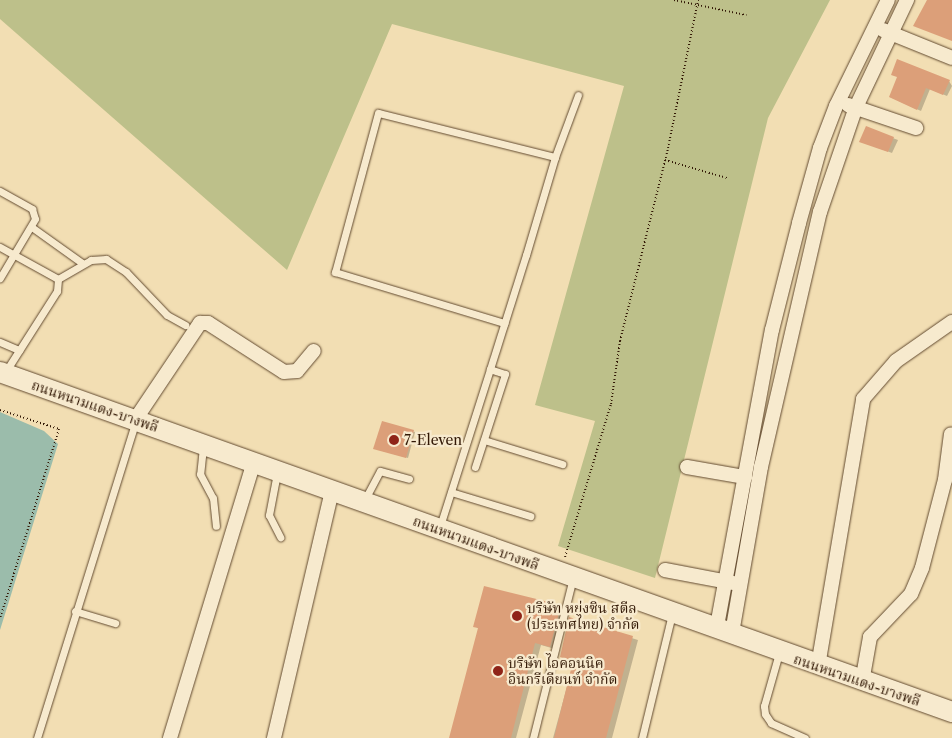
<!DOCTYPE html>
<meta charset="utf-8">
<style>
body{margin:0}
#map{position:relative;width:952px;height:738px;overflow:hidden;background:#f2deb3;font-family:"Libre Caslon Text","Noto Serif Thai",serif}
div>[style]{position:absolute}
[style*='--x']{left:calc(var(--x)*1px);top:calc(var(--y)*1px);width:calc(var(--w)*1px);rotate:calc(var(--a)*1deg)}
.green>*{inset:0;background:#bdc08a}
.water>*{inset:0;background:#9bbcab}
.shadow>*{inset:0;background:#0003}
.building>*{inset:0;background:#dc9f79}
.path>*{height:2px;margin-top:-1px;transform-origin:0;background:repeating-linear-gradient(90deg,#321805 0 1px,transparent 0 3.5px)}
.roads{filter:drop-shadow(0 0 1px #624a30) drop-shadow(0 0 1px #624a30)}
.service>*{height:7px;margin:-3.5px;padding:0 3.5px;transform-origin:3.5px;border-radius:3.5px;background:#f7eace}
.minor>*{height:14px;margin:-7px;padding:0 7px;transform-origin:7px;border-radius:7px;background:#f7eace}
.secondary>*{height:20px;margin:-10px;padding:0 10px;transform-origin:10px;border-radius:10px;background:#f7eace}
.dots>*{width:14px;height:14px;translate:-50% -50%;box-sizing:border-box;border:2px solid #f7eace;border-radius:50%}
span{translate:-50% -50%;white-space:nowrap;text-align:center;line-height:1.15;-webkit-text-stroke:4.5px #f7eace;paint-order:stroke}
.street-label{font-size:14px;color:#321805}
.poi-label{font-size:14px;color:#321805}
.left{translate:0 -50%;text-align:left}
</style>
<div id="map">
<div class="green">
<div style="clip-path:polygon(0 0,830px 0,768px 118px,655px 578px,558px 546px,595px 421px,535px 405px,624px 86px,392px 24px,287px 270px,0 19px)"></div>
</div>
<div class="water">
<div style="clip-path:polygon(0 412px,44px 431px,58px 444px,0 630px)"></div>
</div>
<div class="shadow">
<div style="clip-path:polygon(949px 81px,952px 86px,947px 96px,930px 89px,921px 111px,890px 97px)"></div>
<div style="clip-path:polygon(866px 128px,898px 140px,892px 153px,865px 143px)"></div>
<div style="clip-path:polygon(383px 423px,415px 432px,408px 458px,376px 449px)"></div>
<div style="clip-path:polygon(560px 607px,565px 610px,555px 649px,541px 645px,516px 738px,451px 738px,479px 629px,475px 626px)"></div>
<div style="clip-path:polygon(570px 619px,638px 640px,612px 738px,553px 738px,574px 661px,561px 656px)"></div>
</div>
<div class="building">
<div style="clip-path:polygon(927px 0,952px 0,952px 41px,913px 26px)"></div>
<div style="clip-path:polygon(897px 59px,950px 80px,943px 95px,926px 88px,917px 110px,889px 97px,897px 77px,891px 75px)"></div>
<div style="clip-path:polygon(866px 126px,894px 137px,888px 152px,859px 142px)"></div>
<div style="clip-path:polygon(382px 421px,414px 430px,406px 458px,373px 449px)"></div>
<div style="clip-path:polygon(484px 586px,561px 605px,550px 647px,535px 643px,511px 738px,449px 738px,478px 628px,473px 627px)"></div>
<div style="clip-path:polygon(569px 617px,633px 636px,606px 738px,554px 738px,573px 661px,560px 657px)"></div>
</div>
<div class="path">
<div style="--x:674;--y:0;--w:74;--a:11.8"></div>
<div style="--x:665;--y:160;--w:65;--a:16.2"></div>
<div style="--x:0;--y:410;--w:62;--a:17.9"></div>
<div style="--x:59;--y:429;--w:198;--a:107.3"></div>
<div style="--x:565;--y:557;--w:160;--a:-73.3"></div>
<div style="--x:611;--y:404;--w:64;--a:-81.9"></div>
<div style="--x:620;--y:341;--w:199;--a:-76"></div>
<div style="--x:668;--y:148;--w:151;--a:-78.5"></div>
</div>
<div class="roads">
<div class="service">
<div style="--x:555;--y:157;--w:66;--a:-69.6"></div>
<div style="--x:0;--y:191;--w:37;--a:29"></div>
<div style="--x:32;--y:209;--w:10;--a:73"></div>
<div style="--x:35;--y:219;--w:69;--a:120.7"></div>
<div style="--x:33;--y:228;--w:60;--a:35.5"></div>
<div style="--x:0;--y:247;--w:66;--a:28.9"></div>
<div style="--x:0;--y:342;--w:21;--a:23"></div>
<div style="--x:6;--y:371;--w:95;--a:-57.5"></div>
<div style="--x:57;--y:291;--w:12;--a:-85"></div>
<div style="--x:58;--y:279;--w:38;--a:-30"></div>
<div style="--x:91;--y:260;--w:15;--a:-4"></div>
<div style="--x:106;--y:259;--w:24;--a:33"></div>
<div style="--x:126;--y:272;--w:59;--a:46.4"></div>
<div style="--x:167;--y:315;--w:21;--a:29"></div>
<div style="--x:484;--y:440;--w:82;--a:17.1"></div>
<div style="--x:203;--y:447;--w:27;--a:96"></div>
<div style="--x:200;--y:474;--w:27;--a:62"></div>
<div style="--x:213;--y:498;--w:28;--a:84"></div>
<div style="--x:475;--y:467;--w:98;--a:-72.1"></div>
<div style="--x:505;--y:374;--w:16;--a:-162"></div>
<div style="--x:277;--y:473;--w:43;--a:100.8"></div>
<div style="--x:269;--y:515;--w:25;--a:63"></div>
<div style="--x:451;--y:492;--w:83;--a:16.9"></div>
<div style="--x:364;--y:501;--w:34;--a:-62"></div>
<div style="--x:380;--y:471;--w:30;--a:15"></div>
<div style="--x:440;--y:526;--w:165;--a:-72.3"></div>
<div style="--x:490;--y:369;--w:120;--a:-72.5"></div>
<div style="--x:526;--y:255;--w:102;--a:-73.5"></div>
<div style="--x:555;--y:157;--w:182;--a:-166"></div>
<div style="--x:378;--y:113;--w:165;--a:105.1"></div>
<div style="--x:335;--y:272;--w:177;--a:16.8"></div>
<div style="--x:75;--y:611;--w:42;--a:16.7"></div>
<div style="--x:779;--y:653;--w:55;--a:105.8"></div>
<div style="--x:764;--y:706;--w:8;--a:83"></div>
<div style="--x:765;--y:714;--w:11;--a:56"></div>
<div style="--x:771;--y:723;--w:37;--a:24"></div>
<div style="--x:37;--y:738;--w:330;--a:-72.7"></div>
<div style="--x:533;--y:738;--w:165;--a:-76"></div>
<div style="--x:642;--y:738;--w:128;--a:-76.4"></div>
</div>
<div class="minor">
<div style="--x:883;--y:30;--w:74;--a:22.1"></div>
<div style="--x:848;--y:105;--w:72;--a:18.7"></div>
<div style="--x:135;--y:420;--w:117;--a:-56.2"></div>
<div style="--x:200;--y:323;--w:8;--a:0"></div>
<div style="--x:208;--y:323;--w:90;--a:32.8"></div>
<div style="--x:284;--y:372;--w:13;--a:-4"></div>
<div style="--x:297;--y:371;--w:26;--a:-50"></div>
<div style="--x:687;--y:467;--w:59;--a:9.8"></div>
<div style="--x:665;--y:570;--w:69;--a:10.8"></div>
<div style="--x:717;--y:626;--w:301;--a:-79.5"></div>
<div style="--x:772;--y:330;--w:110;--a:-75.8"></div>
<div style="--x:799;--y:223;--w:78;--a:-74.4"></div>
<div style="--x:820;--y:148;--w:45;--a:-69.1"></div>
<div style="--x:836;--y:106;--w:118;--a:-63.9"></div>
<div style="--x:732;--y:633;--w:169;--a:-80.1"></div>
<div style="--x:761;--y:467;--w:262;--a:-77"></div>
<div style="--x:820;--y:212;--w:111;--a:-71.1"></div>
<div style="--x:856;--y:107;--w:119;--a:-64.5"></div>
<div style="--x:818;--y:666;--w:271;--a:-80.4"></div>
<div style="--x:863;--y:399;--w:50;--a:-49"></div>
<div style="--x:896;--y:361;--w:68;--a:-34.9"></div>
<div style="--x:862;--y:682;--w:46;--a:-79.9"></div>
<div style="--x:870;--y:637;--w:59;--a:-46.4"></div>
<div style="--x:911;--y:594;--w:28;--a:-67"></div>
<div style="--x:922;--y:568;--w:91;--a:-75.4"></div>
<div style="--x:945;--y:480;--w:46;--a:-82.6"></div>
<div style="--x:170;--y:738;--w:289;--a:-73.1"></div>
<div style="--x:274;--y:738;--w:255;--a:-76.8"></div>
</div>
<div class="secondary">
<div style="--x:0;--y:372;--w:1011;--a:19.65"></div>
</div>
</div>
<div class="dots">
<div style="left:394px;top:440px;background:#8f2418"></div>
<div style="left:517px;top:616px;background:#8f2418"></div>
<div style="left:498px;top:671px;background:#8f2418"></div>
</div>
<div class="street-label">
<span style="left:95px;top:406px;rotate:19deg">ถนนหนามแดง-บางพลี</span>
<span style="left:476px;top:543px;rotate:20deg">ถนนหนามแดง-บางพลี</span>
<span style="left:857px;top:680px;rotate:19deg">ถนนหนามแดง-บางพลี</span>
</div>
<div class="poi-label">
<span class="left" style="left:404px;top:440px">7-Eleven</span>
<span class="left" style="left:527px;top:616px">บริษัท หย่งซิน สตีล<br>(ประเทศไทย) จํากัด</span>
<span class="left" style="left:508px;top:671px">บริษัท ไอคอนนิค<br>อินกรีเดียนท์ จำกัด</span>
</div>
</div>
